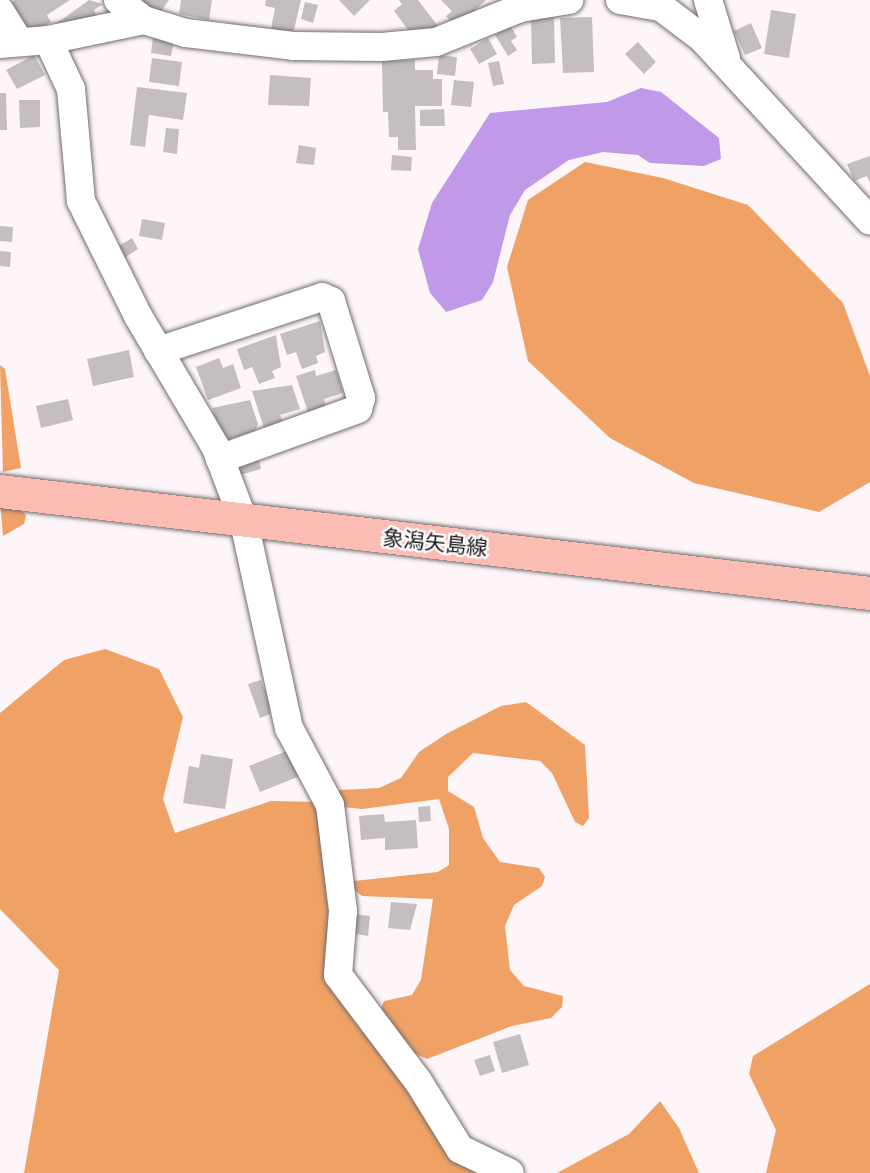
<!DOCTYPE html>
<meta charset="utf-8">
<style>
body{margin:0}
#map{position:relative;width:870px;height:1173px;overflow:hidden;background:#fdf5f7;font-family:Rubik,"Noto Sans JP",sans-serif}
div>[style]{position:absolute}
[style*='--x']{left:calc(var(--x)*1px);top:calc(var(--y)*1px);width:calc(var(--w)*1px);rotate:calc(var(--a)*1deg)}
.forest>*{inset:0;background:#efa166}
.water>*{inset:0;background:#c099e8}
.building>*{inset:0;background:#c4bec3}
.roads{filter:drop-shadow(0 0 2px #736c6d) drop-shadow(0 0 2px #736c6d)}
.minor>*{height:28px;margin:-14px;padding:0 14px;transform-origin:14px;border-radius:14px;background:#fff}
.major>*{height:33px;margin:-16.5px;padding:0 16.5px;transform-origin:16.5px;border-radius:16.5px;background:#fabcb3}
span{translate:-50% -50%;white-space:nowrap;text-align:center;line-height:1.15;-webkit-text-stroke:4.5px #fff;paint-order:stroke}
.street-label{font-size:21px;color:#1a1818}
</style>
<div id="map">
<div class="forest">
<div style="clip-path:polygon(585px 162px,663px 178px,748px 205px,843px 303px,870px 376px,870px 482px,819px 512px,694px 483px,610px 438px,528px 361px,507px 267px,528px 200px)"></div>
<div style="clip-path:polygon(0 365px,5px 369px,21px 468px,3px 472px)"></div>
<div style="clip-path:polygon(0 501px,17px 505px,26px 515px,24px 524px,3px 536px)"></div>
<div style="clip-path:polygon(105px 649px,159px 669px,183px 717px,163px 799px,175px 833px,271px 801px,318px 802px,339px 848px,330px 983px,487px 1173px,24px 1173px,59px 970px,0 909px,0 713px,64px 660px)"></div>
<div style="clip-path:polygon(526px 702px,585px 745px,589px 818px,583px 826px,575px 822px,552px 773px,540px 761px,473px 753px,448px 777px,448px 791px,474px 807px,483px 838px,500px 862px,539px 868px,545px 877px,542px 886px,514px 905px,505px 926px,510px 970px,524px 986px,563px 996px,562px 1007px,551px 1018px,512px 1026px,427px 1059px,409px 1051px,381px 1008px,384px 1001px,412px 995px,421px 980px,433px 899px,362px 896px,352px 888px,354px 881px,438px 872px,449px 865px,449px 829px,439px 799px,362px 809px,343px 807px,331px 798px,340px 790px,379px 788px,401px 778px,419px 752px,446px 734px,501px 706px)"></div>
<div style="clip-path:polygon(870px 984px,870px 1173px,766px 1173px,776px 1130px,749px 1074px,753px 1056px)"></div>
<div style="clip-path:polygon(660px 1101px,679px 1128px,699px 1173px,557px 1173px,629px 1134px)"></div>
</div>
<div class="water">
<div style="clip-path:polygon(641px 88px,661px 92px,719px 138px,721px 159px,704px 166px,650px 163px,638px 155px,603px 152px,569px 160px,525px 190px,510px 215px,493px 282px,482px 300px,446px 312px,430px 293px,418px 249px,432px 203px,490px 113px,607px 102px)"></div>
</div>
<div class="building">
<div style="clip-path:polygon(15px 0,70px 0,47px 15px,51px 22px,28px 36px,8px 5px)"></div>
<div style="clip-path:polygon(89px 0,103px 4px,94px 10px,100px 22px,47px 30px)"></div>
<div style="clip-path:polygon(144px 0,169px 0,158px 16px,141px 4px)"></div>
<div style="clip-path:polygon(181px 0,212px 0,209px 20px,179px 14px)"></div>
<div style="clip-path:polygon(266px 0,301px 0,293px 34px,271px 29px,275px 8px,265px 6px)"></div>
<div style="clip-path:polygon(339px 0,370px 0,354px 16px)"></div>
<div style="clip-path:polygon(399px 0,418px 0,441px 30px,415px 39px,394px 11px,402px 4px)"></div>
<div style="clip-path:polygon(441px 0,486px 0,457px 27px,446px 16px,452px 11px)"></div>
<div style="clip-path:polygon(305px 2px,318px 5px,313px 23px,301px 19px)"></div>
<div style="clip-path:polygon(771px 10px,796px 14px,789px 58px,764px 54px)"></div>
<div style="clip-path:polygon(531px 17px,554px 17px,555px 63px,532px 64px)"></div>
<div style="clip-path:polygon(592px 17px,594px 72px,563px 73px,560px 18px)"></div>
<div style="clip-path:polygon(751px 23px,762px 48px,745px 55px,734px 31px)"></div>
<div style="clip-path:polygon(510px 25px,517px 37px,511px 41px,517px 50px,508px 56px,495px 35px)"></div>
<div style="clip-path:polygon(153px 37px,174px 40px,171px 56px,151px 53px)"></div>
<div style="clip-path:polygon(488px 38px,497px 54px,479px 64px,470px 49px)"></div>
<div style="clip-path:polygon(638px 42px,656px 62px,644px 74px,625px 54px)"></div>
<div style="clip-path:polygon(34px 55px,45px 75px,17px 89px,6px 70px)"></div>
<div style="clip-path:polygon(439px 55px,457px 57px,455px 76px,437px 74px)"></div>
<div style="clip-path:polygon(152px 58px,182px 62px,179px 86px,149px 82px)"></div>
<div style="clip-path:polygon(415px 60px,415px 70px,433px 70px,433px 79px,442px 79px,442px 106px,415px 106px,416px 150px,398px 150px,398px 137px,389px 137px,388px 112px,383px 112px,382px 61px)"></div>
<div style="clip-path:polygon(499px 61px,504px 84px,493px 86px,488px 63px)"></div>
<div style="clip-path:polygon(270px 75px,311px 78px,309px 106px,268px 105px)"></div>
<div style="clip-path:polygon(454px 80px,474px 82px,471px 107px,451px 105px)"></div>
<div style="clip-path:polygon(137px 87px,187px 93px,183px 120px,149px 115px,145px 147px,130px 145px)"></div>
<div style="clip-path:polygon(0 93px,6px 93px,7px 130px,0 130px)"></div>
<div style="clip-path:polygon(19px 100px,40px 100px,40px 127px,20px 128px)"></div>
<div style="clip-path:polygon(444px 109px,445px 126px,420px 126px,420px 110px)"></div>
<div style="clip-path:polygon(166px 128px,179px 129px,177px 154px,163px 152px)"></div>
<div style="clip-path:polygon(299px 145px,316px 148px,314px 165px,296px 163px)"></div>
<div style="clip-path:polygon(392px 155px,412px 157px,411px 171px,391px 170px)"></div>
<div style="clip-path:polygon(870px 156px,870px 183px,867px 176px,854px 181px,847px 164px)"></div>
<div style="clip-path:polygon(142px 219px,165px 223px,162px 240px,139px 236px)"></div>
<div style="clip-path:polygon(0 226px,13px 227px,12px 242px,0 241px)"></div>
<div style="clip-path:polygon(132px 238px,138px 249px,124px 258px,117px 247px)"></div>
<div style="clip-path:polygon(0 251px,11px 252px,10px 267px,0 266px)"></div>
<div style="clip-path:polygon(320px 321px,325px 352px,316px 356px,318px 363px,302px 369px,296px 352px,287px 355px,280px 334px)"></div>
<div style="clip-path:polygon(276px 335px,281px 367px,272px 371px,275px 378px,259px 384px,252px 367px,244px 370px,237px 349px)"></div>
<div style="clip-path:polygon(129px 350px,134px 377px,93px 386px,87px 359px)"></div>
<div style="clip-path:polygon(219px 358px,223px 368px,233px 364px,241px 388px,208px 400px,196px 367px)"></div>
<div style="clip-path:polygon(315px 370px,316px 376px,336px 370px,343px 393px,324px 399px,326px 406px,308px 412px,296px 376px)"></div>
<div style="clip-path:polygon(292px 385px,300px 409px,280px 415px,283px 422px,264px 428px,252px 391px)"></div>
<div style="clip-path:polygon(68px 399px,73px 420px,41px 428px,36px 406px)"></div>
<div style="clip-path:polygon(250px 400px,258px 424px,255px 431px,223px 441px,212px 408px)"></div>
<div style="clip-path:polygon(258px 456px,261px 469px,240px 475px,237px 462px)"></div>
<div style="clip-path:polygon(261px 680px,273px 713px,260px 718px,248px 684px)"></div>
<div style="clip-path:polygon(289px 750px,300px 776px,260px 792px,249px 766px)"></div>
<div style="clip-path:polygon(201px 754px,233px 759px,225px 809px,183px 803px,189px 766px,199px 768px)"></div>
<div style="clip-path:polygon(430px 806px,431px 821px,419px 822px,418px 807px)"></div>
<div style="clip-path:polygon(384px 814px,385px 822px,416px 820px,418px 848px,385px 850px,385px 838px,361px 840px,359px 816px)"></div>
<div style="clip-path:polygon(391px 902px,417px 904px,410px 930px,388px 928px)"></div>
<div style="clip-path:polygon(352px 914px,370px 916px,368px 936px,350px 933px)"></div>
<div style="clip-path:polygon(520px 1034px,529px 1065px,502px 1073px,493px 1042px)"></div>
<div style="clip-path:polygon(490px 1055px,495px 1071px,480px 1076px,474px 1060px)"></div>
</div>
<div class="roads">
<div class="minor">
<div style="--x:118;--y:0;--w:33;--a:38"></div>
<div style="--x:144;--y:20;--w:44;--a:17.2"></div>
<div style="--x:186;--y:33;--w:108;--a:6.9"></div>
<div style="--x:293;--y:46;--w:89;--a:0.6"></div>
<div style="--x:382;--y:47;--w:54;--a:-5.3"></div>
<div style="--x:436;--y:42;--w:91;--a:-22"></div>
<div style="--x:520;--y:8;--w:50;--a:-9.3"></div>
<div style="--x:620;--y:0;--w:42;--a:9.7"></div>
<div style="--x:661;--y:7;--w:51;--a:37.1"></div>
<div style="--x:702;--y:38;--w:248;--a:47.4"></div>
<div style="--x:708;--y:0;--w:61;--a:72.8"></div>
<div style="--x:0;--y:11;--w:36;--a:58"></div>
<div style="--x:48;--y:40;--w:54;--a:64.9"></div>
<div style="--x:71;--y:89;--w:112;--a:84.9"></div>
<div style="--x:81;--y:201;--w:128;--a:63.6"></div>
<div style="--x:138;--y:316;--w:153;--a:59.4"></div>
<div style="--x:216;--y:448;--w:79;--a:69.3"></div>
<div style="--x:244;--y:522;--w:211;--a:77.7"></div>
<div style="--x:289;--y:728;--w:87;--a:62"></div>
<div style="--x:330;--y:805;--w:107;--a:83"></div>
<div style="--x:343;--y:911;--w:64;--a:94.5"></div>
<div style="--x:338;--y:975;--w:133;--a:53"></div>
<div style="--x:418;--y:1081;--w:80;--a:58.3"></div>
<div style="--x:460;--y:1149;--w:55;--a:25.6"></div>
<div style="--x:0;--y:44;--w:48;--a:-4.8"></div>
<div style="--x:48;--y:40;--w:98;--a:-11.8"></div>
<div style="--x:158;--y:351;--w:173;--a:-18.2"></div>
<div style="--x:322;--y:297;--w:10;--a:24"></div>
<div style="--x:331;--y:301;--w:102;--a:72.8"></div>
<div style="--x:361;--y:398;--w:11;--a:105"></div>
<div style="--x:358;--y:409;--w:147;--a:160.1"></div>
</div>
<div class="major">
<div style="--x:0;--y:491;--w:876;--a:6.69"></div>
</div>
</div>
<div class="street-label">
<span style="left:435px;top:543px;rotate:6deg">象潟矢島線</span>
</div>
</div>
